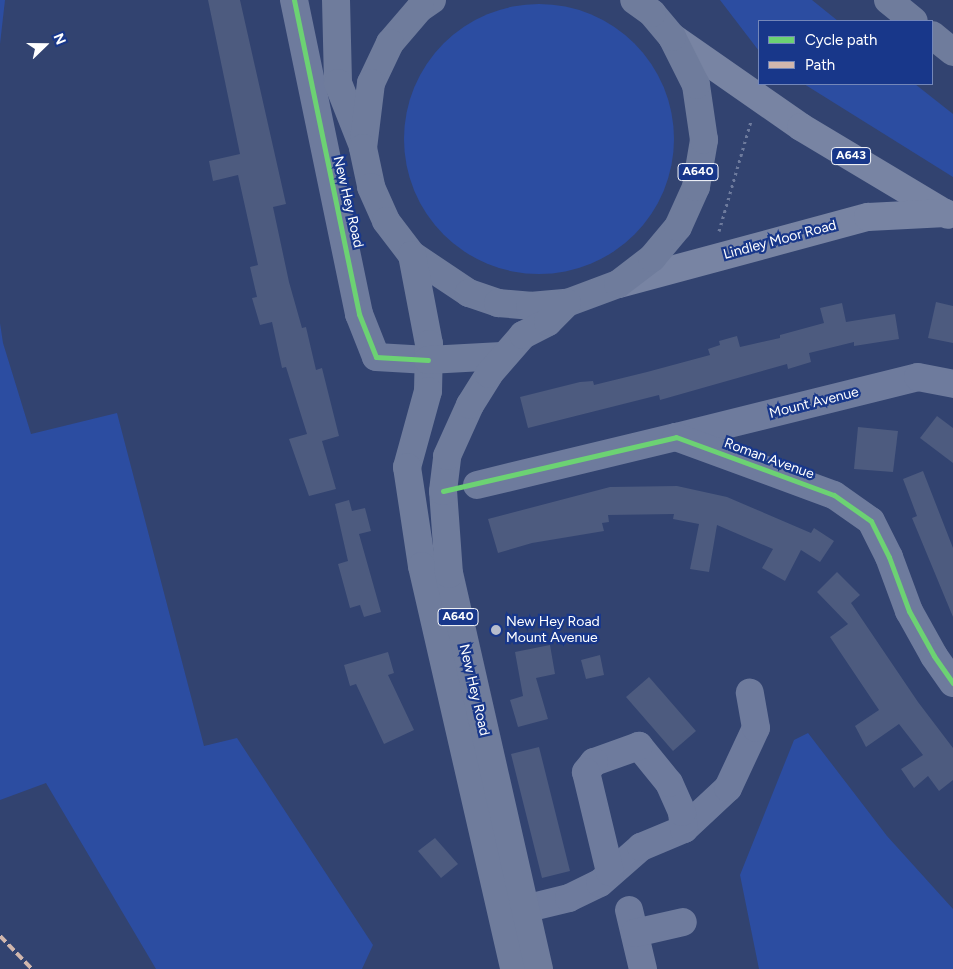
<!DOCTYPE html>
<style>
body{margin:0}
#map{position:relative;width:953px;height:969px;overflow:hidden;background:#324370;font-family:Figtree,sans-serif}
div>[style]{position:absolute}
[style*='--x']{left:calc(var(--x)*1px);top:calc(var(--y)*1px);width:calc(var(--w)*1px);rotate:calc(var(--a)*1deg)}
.green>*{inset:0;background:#2c4da1}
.round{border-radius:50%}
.building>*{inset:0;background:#4d5b7f}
.path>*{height:3px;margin-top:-1.5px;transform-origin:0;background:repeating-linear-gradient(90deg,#6e7b9d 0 2.5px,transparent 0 6.5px)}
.minor>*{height:28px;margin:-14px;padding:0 14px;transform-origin:14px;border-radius:14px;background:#6e7b9d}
.major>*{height:28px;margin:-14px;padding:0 14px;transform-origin:14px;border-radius:14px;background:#7884a3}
.highway>*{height:28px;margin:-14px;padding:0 14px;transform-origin:14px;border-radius:14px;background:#6f7c9c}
.quiet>*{height:4px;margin-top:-2px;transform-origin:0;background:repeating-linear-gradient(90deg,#d1b7ad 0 8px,transparent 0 12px)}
.cycleway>*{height:5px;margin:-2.5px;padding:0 2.5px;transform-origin:2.5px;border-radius:2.5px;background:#6cd273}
.dots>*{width:14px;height:14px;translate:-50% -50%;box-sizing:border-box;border:2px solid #18378a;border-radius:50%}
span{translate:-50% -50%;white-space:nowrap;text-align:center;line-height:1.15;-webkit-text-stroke:4.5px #18378a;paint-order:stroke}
.shield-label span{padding:1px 4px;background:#18378a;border:1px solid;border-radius:4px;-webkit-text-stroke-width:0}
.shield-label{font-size:12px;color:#fff;font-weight:700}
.street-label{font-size:14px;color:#fff}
.poi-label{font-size:14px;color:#fff}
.left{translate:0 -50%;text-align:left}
.legend{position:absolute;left:758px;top:20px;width:175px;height:65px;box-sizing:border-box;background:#18378a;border:1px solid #7487b9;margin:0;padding:6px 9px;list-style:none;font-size:15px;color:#fff}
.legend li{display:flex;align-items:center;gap:10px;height:25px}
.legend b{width:25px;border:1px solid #7487b9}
.north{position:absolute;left:20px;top:20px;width:50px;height:50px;-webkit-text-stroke:4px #18378a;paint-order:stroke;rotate:68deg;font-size:14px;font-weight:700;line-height:20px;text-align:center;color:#fff}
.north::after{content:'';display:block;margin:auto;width:18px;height:22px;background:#fff;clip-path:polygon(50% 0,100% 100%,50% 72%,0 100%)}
</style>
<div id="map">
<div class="green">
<div style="clip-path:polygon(0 0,5px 0,0 44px)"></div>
<div style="clip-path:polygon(720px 0,812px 0,838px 21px,759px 21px,759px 51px)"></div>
<div class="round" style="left:404px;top:4px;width:270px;height:270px"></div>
<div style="clip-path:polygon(804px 84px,915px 84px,953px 114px,953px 177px)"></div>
<div style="clip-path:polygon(0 323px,3px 343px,31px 434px,117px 413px,204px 746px,237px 738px,373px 945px,362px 969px,156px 969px,46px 783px,0 800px)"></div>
<div style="clip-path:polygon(808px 733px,887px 836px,953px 909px,953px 969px,759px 969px,740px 875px,794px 740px)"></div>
</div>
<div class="building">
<div style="clip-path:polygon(208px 0,240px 0,286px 204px,273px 207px,289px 282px,302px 328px,306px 327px,316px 370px,322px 368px,339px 436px,322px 441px,336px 489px,309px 496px,289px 439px,307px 434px,286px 367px,282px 368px,272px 322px,260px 325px,252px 298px,257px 297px,250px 267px,258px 265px,238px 175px,213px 181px,209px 161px,240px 154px)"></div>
<div style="clip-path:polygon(936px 302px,953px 306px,953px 343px,928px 338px)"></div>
<div style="clip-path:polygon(842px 303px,846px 322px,895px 314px,899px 339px,854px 346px,854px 342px,809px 353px,811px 362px,788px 369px,787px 364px,660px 400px,659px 395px,528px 428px,520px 397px,580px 382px,593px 381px,594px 385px,647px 372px,710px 355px,708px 349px,720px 345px,719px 341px,737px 336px,740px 347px,780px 338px,780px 335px,824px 323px,820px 308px)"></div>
<div style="clip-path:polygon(937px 416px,953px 428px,953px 463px,920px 438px)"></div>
<div style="clip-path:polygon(858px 427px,898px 431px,893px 472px,854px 469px)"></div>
<div style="clip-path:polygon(923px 471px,953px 548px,953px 617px,912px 518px,917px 516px,903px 479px)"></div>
<div style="clip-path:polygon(677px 486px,727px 497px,811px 533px,814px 528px,834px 541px,820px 562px,801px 550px,785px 581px,762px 568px,773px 549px,717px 525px,709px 572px,690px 569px,699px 524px,673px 519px,674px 514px,608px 515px,609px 522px,602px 523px,604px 531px,532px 543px,498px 553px,488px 519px,610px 487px)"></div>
<div style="clip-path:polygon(349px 500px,352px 511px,365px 508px,371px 531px,359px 534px,381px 612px,364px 617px,360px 605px,350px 608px,338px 564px,348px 561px,335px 504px)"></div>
<div style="clip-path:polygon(837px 572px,860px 595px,851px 603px,918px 702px,953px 748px,953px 780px,939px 791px,928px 776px,914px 788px,901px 769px,923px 755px,899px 724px,866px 747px,855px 726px,879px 710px,830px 637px,848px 624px,817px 592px)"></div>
<div style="clip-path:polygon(550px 645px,555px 674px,536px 678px,548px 719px,518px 727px,510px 700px,523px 696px,515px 652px)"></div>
<div style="clip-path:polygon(388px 652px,394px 673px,388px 675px,414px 730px,384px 744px,356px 684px,350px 686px,344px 665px)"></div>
<div style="clip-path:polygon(600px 655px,604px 675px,586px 679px,581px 660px)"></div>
<div style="clip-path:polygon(649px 677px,696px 731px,673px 751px,626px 697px)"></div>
<div style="clip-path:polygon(539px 747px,570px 871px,542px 878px,511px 754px)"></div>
<div style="clip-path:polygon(435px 838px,458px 864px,441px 878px,418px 851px)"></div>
</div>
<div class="path">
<div style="--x:719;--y:231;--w:115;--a:-73.8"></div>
</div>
<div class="minor">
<div style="--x:294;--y:0;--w:321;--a:78.3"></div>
<div style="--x:359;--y:314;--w:46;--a:68.4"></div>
<div style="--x:376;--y:357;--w:52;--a:3.3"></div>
<div style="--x:676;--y:437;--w:249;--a:-13.9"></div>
<div style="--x:918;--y:377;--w:36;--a:11"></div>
<div style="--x:477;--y:485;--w:205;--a:-13.6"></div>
<div style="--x:676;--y:437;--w:168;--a:20.2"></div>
<div style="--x:834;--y:495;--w:45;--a:35.1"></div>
<div style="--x:871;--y:521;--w:40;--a:63.4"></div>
<div style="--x:889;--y:557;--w:58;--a:69.7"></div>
<div style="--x:909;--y:611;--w:51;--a:60.9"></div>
<div style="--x:934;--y:656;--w:33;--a:55"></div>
<div style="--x:684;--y:829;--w:60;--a:-43"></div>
<div style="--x:728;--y:788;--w:66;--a:-65"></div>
<div style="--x:756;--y:728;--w:36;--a:-100"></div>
<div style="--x:524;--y:909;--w:46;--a:-13.7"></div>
<div style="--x:569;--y:898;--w:34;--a:-26"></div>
<div style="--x:600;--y:883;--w:55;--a:-41.3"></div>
<div style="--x:641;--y:847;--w:47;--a:-22.7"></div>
<div style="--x:684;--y:829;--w:17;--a:-97"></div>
<div style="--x:682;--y:812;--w:32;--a:-114"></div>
<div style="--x:669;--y:783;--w:48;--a:-129"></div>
<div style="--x:639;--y:746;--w:48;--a:160.4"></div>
<div style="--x:594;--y:762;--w:13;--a:129"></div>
<div style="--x:586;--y:772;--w:103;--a:76.5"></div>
<div style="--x:629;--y:910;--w:61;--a:76.7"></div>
<div style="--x:635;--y:933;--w:49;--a:-12.9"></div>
</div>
<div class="major">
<div style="--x:672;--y:37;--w:157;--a:34.9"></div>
<div style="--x:801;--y:127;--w:171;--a:30.9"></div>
<div style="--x:619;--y:284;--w:258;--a:-15.1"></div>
<div style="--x:868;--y:217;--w:78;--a:-2.9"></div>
</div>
<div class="highway">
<div style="--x:336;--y:0;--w:83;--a:88.6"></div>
<div style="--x:338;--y:83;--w:66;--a:68.5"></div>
<div style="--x:432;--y:0;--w:14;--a:146"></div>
<div style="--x:420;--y:8;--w:46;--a:130.6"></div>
<div style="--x:390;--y:43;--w:44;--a:115.4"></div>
<div style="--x:371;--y:83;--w:65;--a:97"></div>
<div style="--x:363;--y:148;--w:40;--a:78"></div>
<div style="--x:371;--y:187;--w:37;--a:66"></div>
<div style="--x:386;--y:221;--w:43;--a:52.6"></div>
<div style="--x:412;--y:255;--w:69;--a:33.7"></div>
<div style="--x:469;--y:293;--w:31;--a:19"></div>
<div style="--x:498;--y:303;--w:32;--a:5"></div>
<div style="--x:530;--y:306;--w:37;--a:-5"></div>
<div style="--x:567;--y:303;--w:54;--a:-20.4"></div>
<div style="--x:618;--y:284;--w:43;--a:-37.4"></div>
<div style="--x:652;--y:258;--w:40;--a:-50"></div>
<div style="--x:678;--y:227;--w:44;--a:-65.8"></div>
<div style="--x:696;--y:187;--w:48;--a:-80.3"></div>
<div style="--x:704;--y:140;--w:56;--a:-98.3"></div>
<div style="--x:696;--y:85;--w:54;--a:-116.6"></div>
<div style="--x:672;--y:37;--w:31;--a:-130"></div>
<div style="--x:652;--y:13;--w:22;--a:-144"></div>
<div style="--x:888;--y:0;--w:33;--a:39"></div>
<div style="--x:932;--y:35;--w:27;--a:39"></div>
<div style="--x:412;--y:255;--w:91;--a:79.2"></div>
<div style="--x:429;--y:344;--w:47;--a:91.2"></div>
<div style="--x:428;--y:391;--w:79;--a:105.4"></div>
<div style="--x:407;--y:467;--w:100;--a:81.4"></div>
<div style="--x:422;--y:566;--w:413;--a:77.1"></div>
<div style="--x:428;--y:360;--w:74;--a:-3.1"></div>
<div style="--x:539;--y:969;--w:405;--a:-102.8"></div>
<div style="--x:449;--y:574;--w:83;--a:-94.1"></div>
<div style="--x:443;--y:491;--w:35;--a:-83"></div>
<div style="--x:447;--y:456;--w:56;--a:-65.7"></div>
<div style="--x:470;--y:405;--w:36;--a:-58"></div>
<div style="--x:489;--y:374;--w:52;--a:-48.9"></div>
<div style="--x:523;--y:335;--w:28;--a:-27"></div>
<div style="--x:548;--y:322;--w:27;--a:-45"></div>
</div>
<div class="quiet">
<div style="--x:0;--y:936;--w:46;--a:45.9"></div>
</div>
<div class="cycleway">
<div style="--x:294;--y:0;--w:321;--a:78.3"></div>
<div style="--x:359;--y:314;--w:46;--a:68.4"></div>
<div style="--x:376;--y:357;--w:52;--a:3.3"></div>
<div style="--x:443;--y:491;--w:239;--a:-13"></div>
<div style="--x:676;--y:437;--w:168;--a:20.2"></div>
<div style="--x:834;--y:495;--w:45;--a:35.1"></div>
<div style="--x:871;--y:521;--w:40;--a:63.4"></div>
<div style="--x:889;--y:557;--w:58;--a:69.7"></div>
<div style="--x:909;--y:611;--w:51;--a:60.9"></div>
<div style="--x:934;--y:656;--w:33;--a:55"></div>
</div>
<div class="dots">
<div style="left:496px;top:630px;background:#b7bdcd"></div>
</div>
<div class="shield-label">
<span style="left:851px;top:156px">A643</span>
<span style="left:698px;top:172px">A640</span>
<span style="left:458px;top:617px">A640</span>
</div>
<div class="street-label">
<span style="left:348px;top:202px;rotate:77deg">New Hey Road</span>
<span style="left:780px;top:240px;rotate:-15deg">Lindley Moor Road</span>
<span style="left:814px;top:403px;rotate:-14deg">Mount Avenue</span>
<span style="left:769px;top:459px;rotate:20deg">Roman Avenue</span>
<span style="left:474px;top:690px;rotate:77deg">New Hey Road</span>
</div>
<div class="poi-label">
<span class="left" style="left:506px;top:630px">New Hey Road<br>Mount Avenue</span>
</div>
<ul class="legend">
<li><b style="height:6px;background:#6cd273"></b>Cycle path</li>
<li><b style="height:6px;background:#d1b7ad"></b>Path</li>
</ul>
<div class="north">N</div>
</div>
